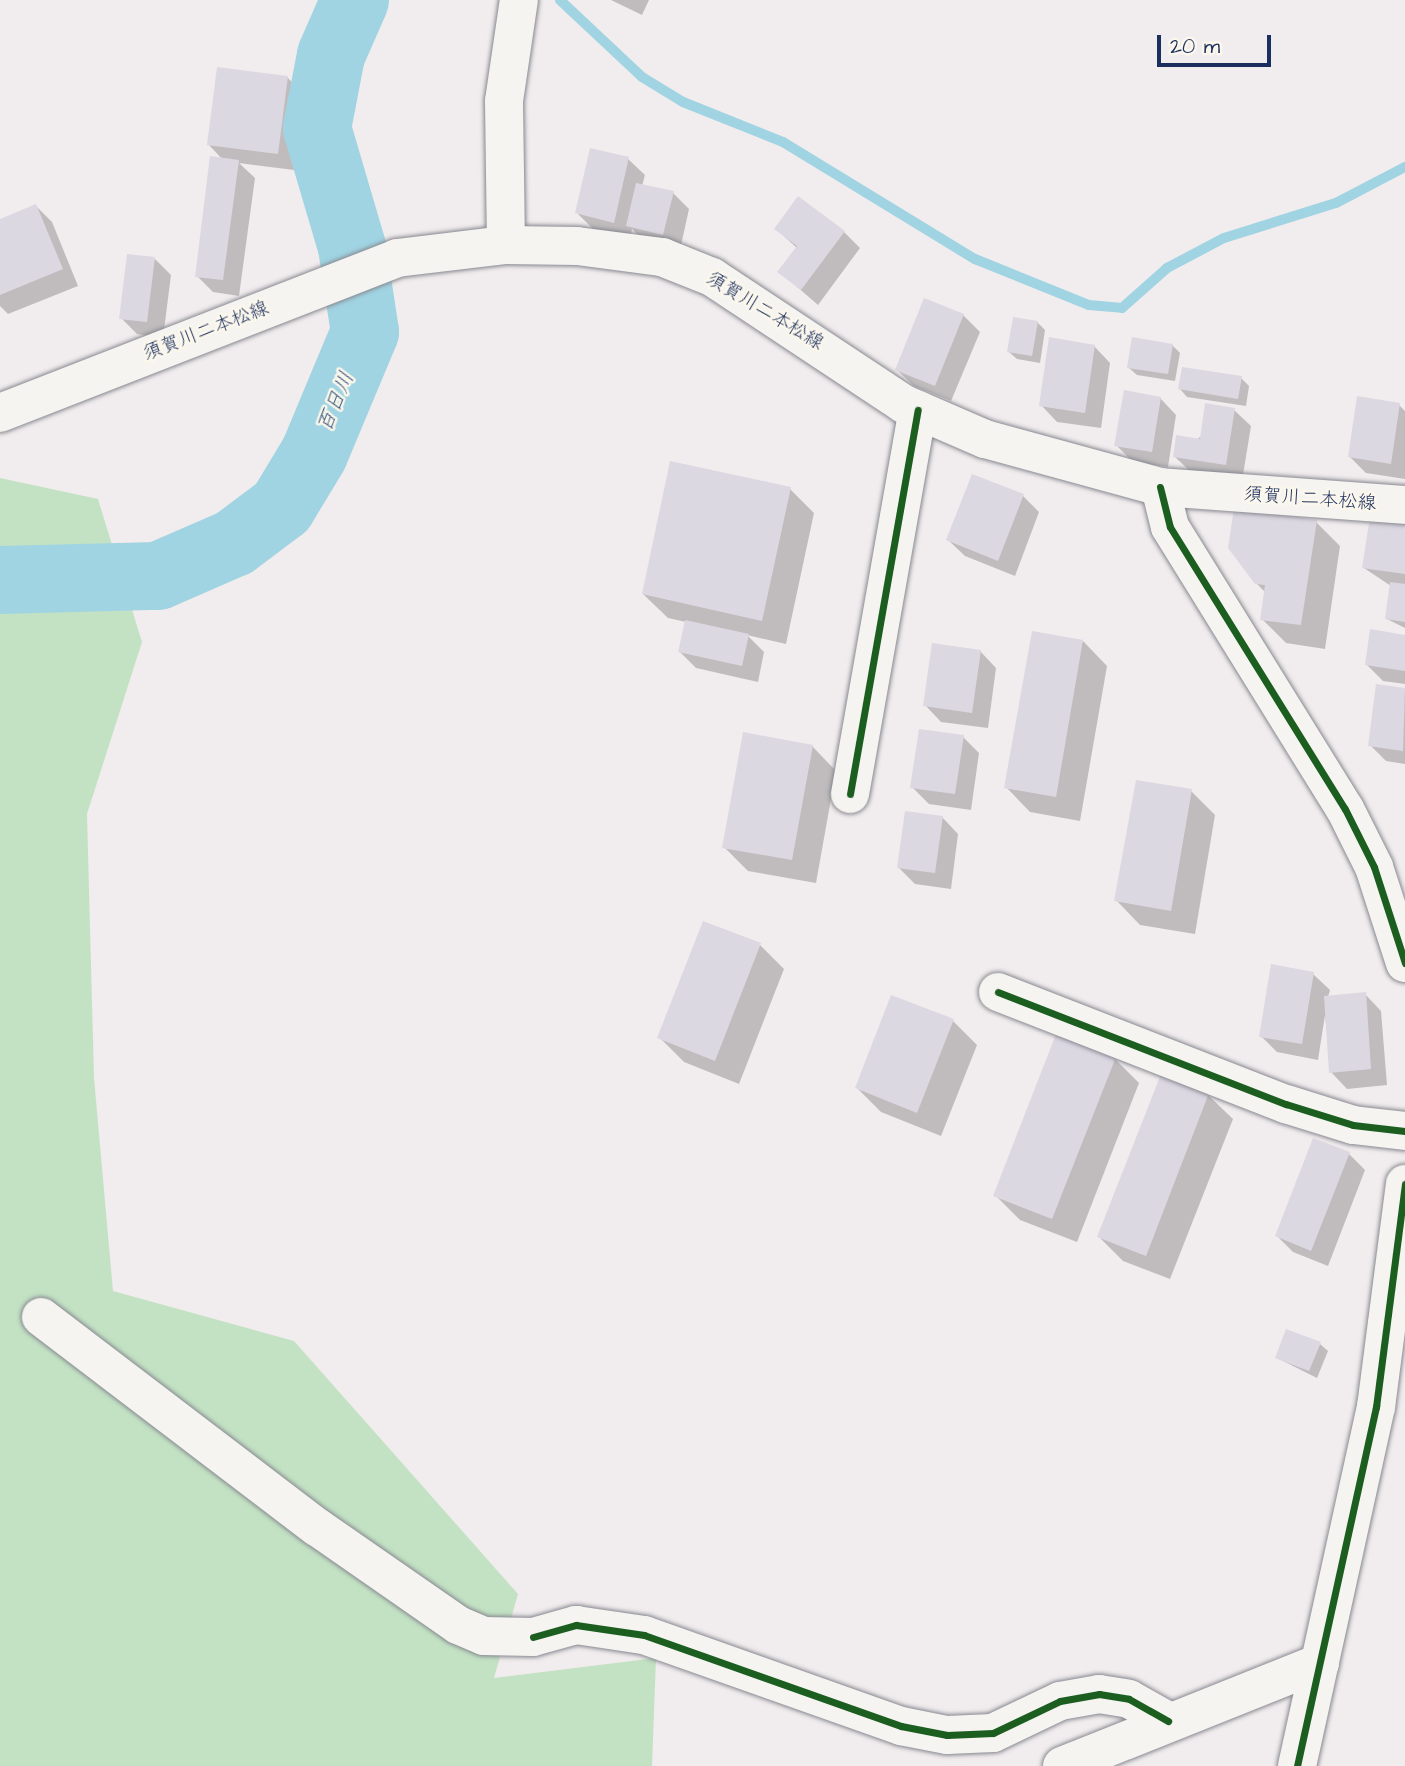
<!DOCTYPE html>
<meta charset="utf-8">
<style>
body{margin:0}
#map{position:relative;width:1405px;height:1766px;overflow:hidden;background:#f1eced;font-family:"Architects Daughter","Klee One",sans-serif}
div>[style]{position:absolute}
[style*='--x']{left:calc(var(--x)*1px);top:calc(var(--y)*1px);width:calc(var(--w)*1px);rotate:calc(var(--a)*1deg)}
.green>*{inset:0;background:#c3e2c3}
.shadow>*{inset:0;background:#0003}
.stream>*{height:10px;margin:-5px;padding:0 5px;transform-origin:5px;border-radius:5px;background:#a0d4e2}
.river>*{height:68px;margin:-34px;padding:0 34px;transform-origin:34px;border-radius:34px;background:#a0d4e2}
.building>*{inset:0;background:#dcd8e2}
.roads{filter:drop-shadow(0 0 2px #878992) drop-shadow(0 0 2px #878992)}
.minor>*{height:38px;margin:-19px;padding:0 19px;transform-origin:19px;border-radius:19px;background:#f5f4f0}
.major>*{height:38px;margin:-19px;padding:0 19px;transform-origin:19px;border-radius:19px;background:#f5f4f0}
.cycleway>*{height:7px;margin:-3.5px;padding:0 3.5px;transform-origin:3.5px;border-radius:3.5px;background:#1b5e20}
span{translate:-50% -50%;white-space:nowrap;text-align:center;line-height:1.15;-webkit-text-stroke:5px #fbf7ec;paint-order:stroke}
.street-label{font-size:19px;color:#1b2f5e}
.water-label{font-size:21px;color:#34567e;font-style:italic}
.scale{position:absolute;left:1157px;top:35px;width:114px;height:32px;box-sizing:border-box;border:4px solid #1b2f5e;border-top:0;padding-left:9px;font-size:21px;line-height:24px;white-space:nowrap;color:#1b2f5e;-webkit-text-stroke:5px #fbf7ec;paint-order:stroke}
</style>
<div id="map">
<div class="green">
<div style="clip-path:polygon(0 478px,98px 499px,142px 642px,87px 814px,94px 1078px,113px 1291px,294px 1341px,518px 1594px,494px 1678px,656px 1658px,652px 1766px,0 1766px)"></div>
</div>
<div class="shadow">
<div style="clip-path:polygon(611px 0,649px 0,642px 15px)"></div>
<div style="clip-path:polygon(287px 77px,303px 94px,294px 170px,239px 163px,255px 178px,239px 296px,213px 292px,197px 276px,223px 160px,209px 145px)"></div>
<div style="clip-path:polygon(628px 159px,645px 175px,642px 186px,673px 193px,689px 209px,680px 250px,644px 241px,632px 229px,630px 238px,593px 229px,577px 213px)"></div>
<div style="clip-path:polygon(36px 206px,52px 222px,78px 286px,8px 314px,0 306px,0 221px)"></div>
<div style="clip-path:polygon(776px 229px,844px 232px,860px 248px,818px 305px,780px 272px,797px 248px)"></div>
<div style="clip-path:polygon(155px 259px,171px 275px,163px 338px,137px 334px,121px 318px)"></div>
<div style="clip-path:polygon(963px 315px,980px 332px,951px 401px,914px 386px,897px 370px)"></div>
<div style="clip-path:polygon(1037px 322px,1045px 330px,1040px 363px,1017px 359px,1009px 352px)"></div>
<div style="clip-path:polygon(1172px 345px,1180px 353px,1175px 381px,1137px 375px,1129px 368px)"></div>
<div style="clip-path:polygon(1094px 346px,1110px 363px,1101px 428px,1057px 422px,1041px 405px)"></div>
<div style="clip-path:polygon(1241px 378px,1249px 386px,1246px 406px,1187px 397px,1180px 389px)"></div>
<div style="clip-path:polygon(1160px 398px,1176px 415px,1168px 467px,1133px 462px,1116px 445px)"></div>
<div style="clip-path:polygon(1399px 405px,1405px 411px,1405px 479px,1366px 473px,1350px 457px)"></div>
<div style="clip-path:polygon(1234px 410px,1251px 426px,1242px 481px,1192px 473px,1175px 457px)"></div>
<div style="clip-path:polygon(790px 489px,814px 513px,786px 644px,747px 635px,764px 652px,758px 682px,696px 668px,680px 652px,686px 622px,668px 618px,643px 594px)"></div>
<div style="clip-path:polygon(1023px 496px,1039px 512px,1015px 576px,965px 556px,948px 540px)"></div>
<div style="clip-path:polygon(1316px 522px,1340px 546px,1325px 649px,1286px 643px,1262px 619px,1266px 593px,1256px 583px)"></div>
<div style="clip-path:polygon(1405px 524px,1405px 628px,1387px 619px,1391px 586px,1364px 568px)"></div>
<div style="clip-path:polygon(1405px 637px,1405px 684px,1383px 681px,1367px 665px)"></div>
<div style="clip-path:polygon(1083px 641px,1107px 666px,1080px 821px,1030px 812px,1006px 787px)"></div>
<div style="clip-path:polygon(980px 651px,996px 668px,988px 728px,941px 722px,925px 705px)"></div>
<div style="clip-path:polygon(1378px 686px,1405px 690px,1405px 764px,1386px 761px,1370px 745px)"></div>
<div style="clip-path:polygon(963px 737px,979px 753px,971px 810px,929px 804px,912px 787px)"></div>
<div style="clip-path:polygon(812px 746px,836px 771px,816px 883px,748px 871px,724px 847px)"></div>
<div style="clip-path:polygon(1191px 791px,1215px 815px,1195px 934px,1140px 925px,1116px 900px)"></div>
<div style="clip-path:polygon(942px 817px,958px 834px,951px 889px,915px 884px,899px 868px)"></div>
<div style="clip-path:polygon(760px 945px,784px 969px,739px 1084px,684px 1062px,660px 1038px)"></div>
<div style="clip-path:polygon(1313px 974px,1330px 990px,1328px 997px,1365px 994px,1381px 1011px,1387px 1085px,1347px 1089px,1331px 1072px,1325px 1015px,1318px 1060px,1277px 1052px,1261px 1036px)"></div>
<div style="clip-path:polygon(953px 1021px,977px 1045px,941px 1136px,881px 1112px,857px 1088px)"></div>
<div style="clip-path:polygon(1115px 1059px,1139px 1083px,1077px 1242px,1020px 1220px,995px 1195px)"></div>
<div style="clip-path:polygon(1162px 1076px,1208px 1095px,1233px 1119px,1170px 1279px,1123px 1261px,1099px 1237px)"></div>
<div style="clip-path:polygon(1349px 1154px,1365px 1170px,1328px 1266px,1293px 1252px,1277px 1236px)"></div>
<div style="clip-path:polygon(1320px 1344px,1328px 1351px,1317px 1378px,1277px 1358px)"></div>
</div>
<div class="stream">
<div style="--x:560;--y:0;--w:112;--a:43.2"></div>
<div style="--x:642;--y:77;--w:48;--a:31.4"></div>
<div style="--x:683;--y:102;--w:108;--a:21.8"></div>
<div style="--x:783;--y:142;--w:225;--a:31.4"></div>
<div style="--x:975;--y:259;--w:123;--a:22"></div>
<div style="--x:1089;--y:305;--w:33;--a:5"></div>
<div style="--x:1122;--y:308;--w:60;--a:-41.6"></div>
<div style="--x:1167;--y:268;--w:64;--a:-27.8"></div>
<div style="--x:1224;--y:238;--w:117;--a:-17.4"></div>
<div style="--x:1336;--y:203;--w:78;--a:-27.6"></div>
</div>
<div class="river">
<div style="--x:0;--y:580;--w:158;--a:-1.5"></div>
<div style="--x:158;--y:576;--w:83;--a:-23.5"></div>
<div style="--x:234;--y:543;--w:60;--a:-36.9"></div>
<div style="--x:282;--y:507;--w:62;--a:-58.9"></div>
<div style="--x:314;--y:454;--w:132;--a:-67.3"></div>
<div style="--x:365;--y:332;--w:86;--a:-98.7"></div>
<div style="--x:352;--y:247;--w:124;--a:-106.4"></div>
<div style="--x:317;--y:128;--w:74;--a:-79.1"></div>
<div style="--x:331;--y:55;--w:60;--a:-66.4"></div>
</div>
<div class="building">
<div style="clip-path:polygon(217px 67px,288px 76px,278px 154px,207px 145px)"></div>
<div style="clip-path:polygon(590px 148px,629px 157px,614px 223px,575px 213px)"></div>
<div style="clip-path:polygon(210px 156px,239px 160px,223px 280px,195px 277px)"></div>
<div style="clip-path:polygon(636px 183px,674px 191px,663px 235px,626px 226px)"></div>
<div style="clip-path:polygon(798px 196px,845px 231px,801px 290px,777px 272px,797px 246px,774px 229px)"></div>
<div style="clip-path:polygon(36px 204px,63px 269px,0 295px,0 219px)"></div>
<div style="clip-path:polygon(127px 254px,155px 257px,147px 322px,119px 319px)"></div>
<div style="clip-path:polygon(924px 298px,964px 314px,935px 386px,895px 370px)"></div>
<div style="clip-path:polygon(1013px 317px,1038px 321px,1032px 356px,1007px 352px)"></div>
<div style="clip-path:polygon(1049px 337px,1095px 345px,1085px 413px,1039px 406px)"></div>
<div style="clip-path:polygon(1132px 337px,1173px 344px,1168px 374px,1127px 368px)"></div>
<div style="clip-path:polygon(1182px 367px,1242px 376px,1238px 399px,1178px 389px)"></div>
<div style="clip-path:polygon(1124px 390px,1161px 397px,1152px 452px,1114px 446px)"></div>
<div style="clip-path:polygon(1357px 396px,1400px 403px,1391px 464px,1348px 457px)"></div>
<div style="clip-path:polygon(1205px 403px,1235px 408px,1226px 465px,1173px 457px,1176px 435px,1200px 439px)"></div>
<div style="clip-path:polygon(670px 461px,791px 487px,762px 621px,642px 594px)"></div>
<div style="clip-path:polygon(972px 474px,1024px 494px,998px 561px,946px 540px)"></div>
<div style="clip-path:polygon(1234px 508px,1317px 520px,1301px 625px,1260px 620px,1265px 585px,1255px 584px,1228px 548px)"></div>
<div style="clip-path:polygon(1370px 517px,1405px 522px,1405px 574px,1362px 568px)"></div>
<div style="clip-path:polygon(1390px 582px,1405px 584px,1405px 622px,1385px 619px)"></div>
<div style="clip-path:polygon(685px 620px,749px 634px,742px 666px,678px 652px)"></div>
<div style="clip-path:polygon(1370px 629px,1405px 635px,1405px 671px,1365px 665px)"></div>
<div style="clip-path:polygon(1032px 631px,1083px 640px,1056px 797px,1004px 788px)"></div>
<div style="clip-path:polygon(932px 643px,981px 650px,972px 713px,923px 706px)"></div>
<div style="clip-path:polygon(1376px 684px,1405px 688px,1403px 751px,1368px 746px)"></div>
<div style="clip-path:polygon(919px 729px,964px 735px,955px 794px,910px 788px)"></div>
<div style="clip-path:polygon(743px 732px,813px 745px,792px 860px,722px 848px)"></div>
<div style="clip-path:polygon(1136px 780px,1192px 789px,1171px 911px,1114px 901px)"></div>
<div style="clip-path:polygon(905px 811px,943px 816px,935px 873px,897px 868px)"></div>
<div style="clip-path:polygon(703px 921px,761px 943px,715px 1061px,657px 1038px)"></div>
<div style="clip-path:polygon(1271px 964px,1314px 972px,1302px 1044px,1259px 1037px)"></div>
<div style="clip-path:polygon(1366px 992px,1371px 1069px,1329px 1073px,1324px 996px)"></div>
<div style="clip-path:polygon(891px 995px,954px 1019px,917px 1113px,855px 1088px)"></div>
<div style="clip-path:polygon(1056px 1034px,1116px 1057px,1052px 1219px,993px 1196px)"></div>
<div style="clip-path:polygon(1161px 1074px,1209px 1093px,1146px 1256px,1097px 1237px)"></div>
<div style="clip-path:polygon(1313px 1138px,1350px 1152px,1311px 1251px,1275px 1236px)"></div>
<div style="clip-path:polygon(1286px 1329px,1321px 1342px,1309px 1371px,1275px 1358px)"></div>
</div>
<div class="roads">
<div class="minor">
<div style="--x:506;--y:245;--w:144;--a:-90.8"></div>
<div style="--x:504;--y:101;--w:102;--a:-81.6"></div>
<div style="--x:1160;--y:487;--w:41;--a:76"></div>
<div style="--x:1170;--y:527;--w:332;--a:58.2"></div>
<div style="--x:1345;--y:809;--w:65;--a:63.4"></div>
<div style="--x:1374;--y:867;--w:101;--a:72.1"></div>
<div style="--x:850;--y:794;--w:390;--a:-80"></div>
<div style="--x:998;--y:992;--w:309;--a:21.3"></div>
<div style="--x:1286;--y:1104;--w:70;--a:17.4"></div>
<div style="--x:1353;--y:1125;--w:52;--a:6.6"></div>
<div style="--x:41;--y:1317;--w:347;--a:37.3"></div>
<div style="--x:317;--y:1527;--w:172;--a:34.8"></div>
<div style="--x:458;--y:1625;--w:28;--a:23"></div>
<div style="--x:484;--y:1636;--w:49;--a:1.2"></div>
<div style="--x:533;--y:1637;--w:45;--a:-15.6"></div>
<div style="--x:576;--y:1625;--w:69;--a:8.4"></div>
<div style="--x:644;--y:1635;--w:273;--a:19.5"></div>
<div style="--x:901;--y:1726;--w:47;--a:11.1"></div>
<div style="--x:947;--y:1735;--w:46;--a:-2.5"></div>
<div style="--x:993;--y:1733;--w:74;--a:-25.5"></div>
<div style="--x:1060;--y:1701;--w:40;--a:-10"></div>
<div style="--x:1099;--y:1694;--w:30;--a:9"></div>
<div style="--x:1129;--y:1699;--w:45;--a:29.4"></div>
<div style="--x:1062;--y:1766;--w:278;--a:-21.8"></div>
<div style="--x:1297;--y:1766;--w:368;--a:-77.6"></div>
<div style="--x:1376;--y:1407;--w:225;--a:-82.6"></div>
</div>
<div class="major">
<div style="--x:0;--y:413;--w:426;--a:-21.3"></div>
<div style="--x:397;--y:258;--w:110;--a:-6.8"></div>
<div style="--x:506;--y:245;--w:71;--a:0.8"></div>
<div style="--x:577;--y:246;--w:86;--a:7.4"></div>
<div style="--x:662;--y:257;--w:54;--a:21.8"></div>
<div style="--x:712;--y:277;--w:230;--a:33.5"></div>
<div style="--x:904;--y:404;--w:88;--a:23.4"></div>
<div style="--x:985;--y:439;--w:181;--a:15.3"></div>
<div style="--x:1160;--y:487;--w:246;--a:4.2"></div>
</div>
</div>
<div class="cycleway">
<div style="--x:1160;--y:487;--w:41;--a:76"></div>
<div style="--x:1170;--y:527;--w:332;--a:58.2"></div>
<div style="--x:1345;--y:809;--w:65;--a:63.4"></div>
<div style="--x:1374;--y:867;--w:101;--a:72.1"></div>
<div style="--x:850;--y:794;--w:390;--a:-80"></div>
<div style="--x:998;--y:992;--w:309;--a:21.3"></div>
<div style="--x:1286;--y:1104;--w:70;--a:17.4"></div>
<div style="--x:1353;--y:1125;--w:52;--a:6.6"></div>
<div style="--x:533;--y:1637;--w:45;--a:-15.6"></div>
<div style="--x:576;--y:1625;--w:69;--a:8.4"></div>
<div style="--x:644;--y:1635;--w:273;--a:19.5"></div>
<div style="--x:901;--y:1726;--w:47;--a:11.1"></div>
<div style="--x:947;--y:1735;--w:46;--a:-2.5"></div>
<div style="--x:993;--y:1733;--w:74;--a:-25.5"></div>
<div style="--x:1060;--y:1701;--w:40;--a:-10"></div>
<div style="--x:1099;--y:1694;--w:30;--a:9"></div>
<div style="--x:1129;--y:1699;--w:45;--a:29.4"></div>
<div style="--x:1297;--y:1766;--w:368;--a:-77.6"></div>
<div style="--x:1376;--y:1407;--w:225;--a:-82.6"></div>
</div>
<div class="street-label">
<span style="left:765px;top:311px;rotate:31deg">須賀川二本松線</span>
<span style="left:206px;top:331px;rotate:-21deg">須賀川二本松線</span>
<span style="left:1310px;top:499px;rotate:4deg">須賀川二本松線</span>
</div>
<div class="water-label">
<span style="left:336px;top:402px;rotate:-67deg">百日川</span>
</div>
<div class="scale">20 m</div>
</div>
